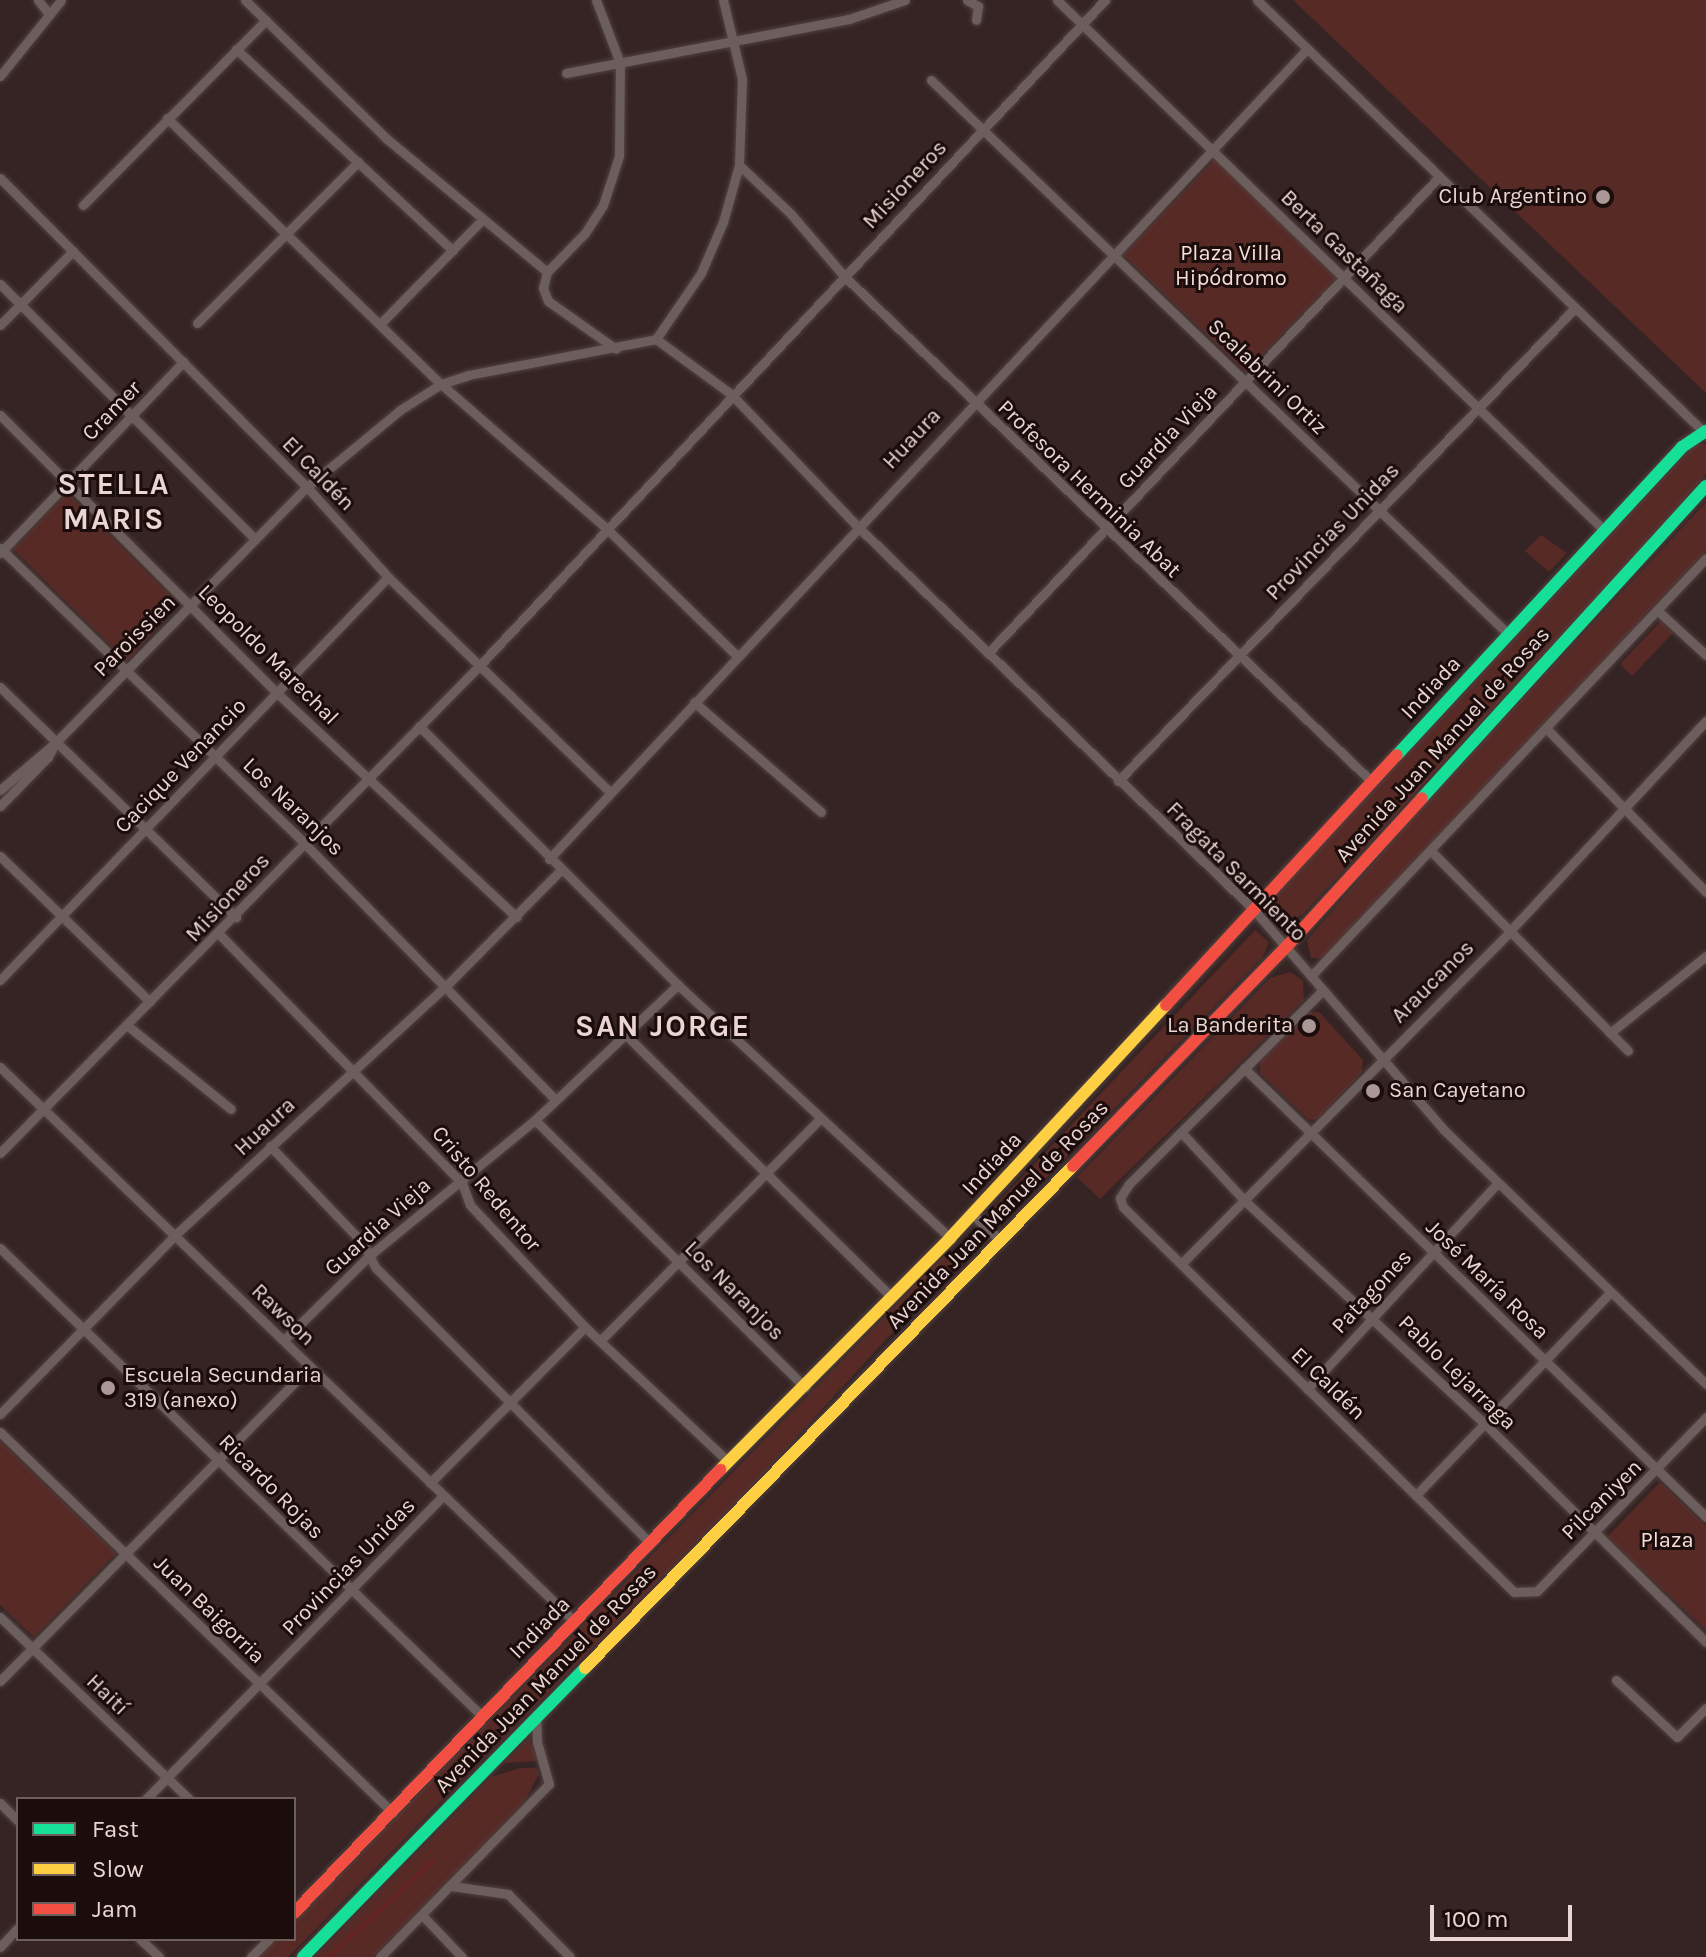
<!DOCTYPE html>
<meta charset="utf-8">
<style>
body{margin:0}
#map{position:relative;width:1706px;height:1957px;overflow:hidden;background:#352423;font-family:Karla,sans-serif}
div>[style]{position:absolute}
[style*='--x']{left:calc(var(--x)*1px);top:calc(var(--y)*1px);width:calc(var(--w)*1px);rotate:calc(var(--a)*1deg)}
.green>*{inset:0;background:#572a26}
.stream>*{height:3px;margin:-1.5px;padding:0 1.5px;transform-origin:1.5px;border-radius:1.5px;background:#69211f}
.roads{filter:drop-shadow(0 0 2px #514241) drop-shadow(0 0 2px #514241)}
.street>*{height:9px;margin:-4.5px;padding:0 4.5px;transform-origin:4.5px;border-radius:4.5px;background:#6b5e5d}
.fast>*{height:12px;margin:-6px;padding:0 6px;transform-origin:6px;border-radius:6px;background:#16e098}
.slow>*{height:12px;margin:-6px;padding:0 6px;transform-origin:6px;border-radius:6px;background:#ffcf43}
.jam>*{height:12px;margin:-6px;padding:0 6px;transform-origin:6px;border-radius:6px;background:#f24e42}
.dots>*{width:22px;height:22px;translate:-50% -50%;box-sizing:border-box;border:4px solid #1a0d0b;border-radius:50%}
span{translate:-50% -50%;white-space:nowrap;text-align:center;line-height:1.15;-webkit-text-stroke:6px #1a0d0b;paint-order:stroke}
.street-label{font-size:22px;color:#ead5d2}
.poi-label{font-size:22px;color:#ead5d2}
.right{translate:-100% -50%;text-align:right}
.left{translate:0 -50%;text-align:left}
.park-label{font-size:22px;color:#f6ddda}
.district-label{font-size:30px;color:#ead5d2;font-weight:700;letter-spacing:2px}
.legend{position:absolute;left:16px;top:1797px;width:280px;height:144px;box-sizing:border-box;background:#1a0d0b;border:2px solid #6d5d5b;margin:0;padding:10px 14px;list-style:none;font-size:24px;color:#ead5d2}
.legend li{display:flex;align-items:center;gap:16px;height:40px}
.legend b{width:40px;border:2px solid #6d5d5b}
.scale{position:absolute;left:1430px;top:1905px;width:142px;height:36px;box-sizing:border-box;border:4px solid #ead5d2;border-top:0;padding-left:10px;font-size:24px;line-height:28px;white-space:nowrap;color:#ead5d2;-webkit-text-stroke:6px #1a0d0b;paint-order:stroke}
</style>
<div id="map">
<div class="green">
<div style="clip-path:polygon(1293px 0,1706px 0,1706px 393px)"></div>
<div style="clip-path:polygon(1215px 159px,1338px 276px,1246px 372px,1123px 255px)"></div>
<div style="clip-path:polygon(1695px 444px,1706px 444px,1706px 474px,1649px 541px,1303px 914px,1285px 924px,1271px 919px,1268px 903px)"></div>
<div style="clip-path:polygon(67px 493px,179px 604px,127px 661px,13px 549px)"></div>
<div style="clip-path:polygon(1706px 502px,1706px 551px,1323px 958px,1311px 958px,1307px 940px,1425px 803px)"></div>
<div style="clip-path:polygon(1541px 535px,1567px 553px,1549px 572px,1525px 551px)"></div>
<div style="clip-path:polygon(1661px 621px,1673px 633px,1632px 676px,1620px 664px)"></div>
<div style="clip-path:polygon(1255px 930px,1269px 942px,1262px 958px,1004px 1221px,992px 1222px,990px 1211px)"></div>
<div style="clip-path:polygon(1291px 972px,1303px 981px,1304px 1000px,1100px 1199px,1077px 1177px,1270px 978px)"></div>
<div style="clip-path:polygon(1309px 1012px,1319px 1012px,1363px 1060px,1362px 1072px,1318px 1119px,1309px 1120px,1260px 1073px,1260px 1061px)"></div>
<div style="clip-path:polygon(948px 1252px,958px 1261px,750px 1488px,288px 1957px,260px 1957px,276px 1939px,294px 1939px,294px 1921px)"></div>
<div style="clip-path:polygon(0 1441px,116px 1553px,34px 1637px,0 1605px)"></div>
<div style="clip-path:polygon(1660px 1482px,1706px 1526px,1706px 1630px,1607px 1537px)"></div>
<div style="clip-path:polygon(529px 1738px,538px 1761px,504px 1763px)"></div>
<div style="clip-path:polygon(520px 1768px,536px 1768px,539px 1774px,525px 1801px,373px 1957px,315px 1957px,491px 1777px)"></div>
</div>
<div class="stream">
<div style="--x:328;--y:1957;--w:143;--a:-42.7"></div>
</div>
<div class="roads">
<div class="street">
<div style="--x:38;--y:0;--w:18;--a:52"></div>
<div style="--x:245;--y:0;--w:199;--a:44.4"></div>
<div style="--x:387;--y:139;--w:208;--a:39.7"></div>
<div style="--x:547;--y:272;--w:16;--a:104"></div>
<div style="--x:543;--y:288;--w:14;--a:69"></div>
<div style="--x:548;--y:301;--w:83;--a:35.2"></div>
<div style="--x:967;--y:0;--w:13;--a:29"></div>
<div style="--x:978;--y:6;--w:14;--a:98"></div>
<div style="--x:1057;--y:0;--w:763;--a:44.1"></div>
<div style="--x:1257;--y:0;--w:624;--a:44.03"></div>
<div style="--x:236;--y:49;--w:296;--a:42.9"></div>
<div style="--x:566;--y:73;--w:288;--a:-10.8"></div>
<div style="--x:849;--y:19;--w:59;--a:-18.7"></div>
<div style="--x:0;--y:76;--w:97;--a:-51.2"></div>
<div style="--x:931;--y:80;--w:800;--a:43.83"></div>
<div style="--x:167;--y:118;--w:382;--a:44.2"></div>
<div style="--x:441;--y:384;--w:219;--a:41.1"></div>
<div style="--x:606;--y:528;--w:183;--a:44.3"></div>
<div style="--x:739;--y:165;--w:70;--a:43.3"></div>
<div style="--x:790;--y:213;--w:83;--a:49.4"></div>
<div style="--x:844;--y:276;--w:731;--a:43.78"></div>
<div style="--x:0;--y:178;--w:436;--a:45.2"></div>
<div style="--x:307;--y:487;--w:121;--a:48"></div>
<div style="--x:388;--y:577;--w:310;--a:44.1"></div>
<div style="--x:83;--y:205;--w:260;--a:-45.3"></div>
<div style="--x:547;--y:272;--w:54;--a:-45.7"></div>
<div style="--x:585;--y:233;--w:33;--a:-57"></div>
<div style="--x:603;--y:205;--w:52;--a:-71.9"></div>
<div style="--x:619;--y:156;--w:93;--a:-89.4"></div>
<div style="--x:620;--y:63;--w:67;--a:-110.9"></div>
<div style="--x:0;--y:284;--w:361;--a:45"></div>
<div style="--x:197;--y:323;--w:228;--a:-45"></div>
<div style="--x:380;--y:324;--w:144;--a:-45.6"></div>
<div style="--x:0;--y:325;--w:104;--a:-45.4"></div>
<div style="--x:656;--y:339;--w:93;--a:36.3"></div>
<div style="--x:731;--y:394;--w:181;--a:46.3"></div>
<div style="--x:856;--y:525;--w:555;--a:44.05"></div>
<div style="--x:1255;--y:911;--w:289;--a:49.2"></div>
<div style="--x:1444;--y:1130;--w:365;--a:44.1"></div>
<div style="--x:0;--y:415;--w:392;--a:45.1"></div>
<div style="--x:277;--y:693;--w:328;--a:43.1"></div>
<div style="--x:0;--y:548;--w:424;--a:44.1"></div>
<div style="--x:304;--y:843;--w:357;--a:45.6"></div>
<div style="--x:0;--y:553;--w:265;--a:-46.2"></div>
<div style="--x:1658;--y:611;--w:65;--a:42.5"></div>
<div style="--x:988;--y:653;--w:656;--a:-46.54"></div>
<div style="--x:0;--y:687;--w:330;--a:44.3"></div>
<div style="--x:694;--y:702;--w:168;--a:40.9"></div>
<div style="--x:419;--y:726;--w:366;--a:45"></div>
<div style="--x:678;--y:985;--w:371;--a:42.9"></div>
<div style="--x:1546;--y:728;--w:229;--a:45.7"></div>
<div style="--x:1118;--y:781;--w:658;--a:-45.99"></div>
<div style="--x:0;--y:790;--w:74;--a:-40.6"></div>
<div style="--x:56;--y:742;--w:358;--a:-45.5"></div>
<div style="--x:307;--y:487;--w:121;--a:-39.6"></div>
<div style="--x:400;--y:410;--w:49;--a:-32.4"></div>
<div style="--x:441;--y:384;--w:28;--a:-18"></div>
<div style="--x:468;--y:375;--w:191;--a:-10.8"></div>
<div style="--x:656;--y:339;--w:80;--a:-55.7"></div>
<div style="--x:701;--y:273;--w:56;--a:-66.7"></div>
<div style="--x:723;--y:222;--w:59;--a:-74.3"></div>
<div style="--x:739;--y:165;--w:86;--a:-88"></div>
<div style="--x:742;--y:79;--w:81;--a:-103.5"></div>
<div style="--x:0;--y:806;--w:69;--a:-45.6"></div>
<div style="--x:48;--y:757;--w:17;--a:-62"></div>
<div style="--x:1432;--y:852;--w:279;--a:45.4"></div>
<div style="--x:0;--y:856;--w:209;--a:44.2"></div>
<div style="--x:549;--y:859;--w:1109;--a:-46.9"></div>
<div style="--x:220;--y:935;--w:347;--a:45.7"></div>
<div style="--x:462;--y:1183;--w:23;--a:70"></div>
<div style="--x:470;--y:1205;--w:168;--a:46.7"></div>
<div style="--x:585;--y:1327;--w:197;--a:43.2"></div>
<div style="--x:1311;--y:976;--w:575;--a:-46.62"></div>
<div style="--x:0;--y:980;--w:559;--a:-46.09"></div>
<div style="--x:1321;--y:992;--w:272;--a:135"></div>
<div style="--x:1129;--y:1184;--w:17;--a:123"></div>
<div style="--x:1120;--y:1198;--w:9;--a:72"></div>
<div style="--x:1123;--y:1207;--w:549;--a:44.56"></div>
<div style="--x:1514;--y:1592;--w:23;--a:-2"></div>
<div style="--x:1537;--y:1591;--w:243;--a:-45.8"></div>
<div style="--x:128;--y:1026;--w:132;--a:38.9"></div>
<div style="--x:1610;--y:1033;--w:123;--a:-38.7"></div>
<div style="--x:627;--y:1036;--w:372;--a:44.6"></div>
<div style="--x:0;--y:1067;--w:799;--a:43.99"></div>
<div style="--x:1244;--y:1068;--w:644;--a:44.18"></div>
<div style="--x:535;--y:1120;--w:380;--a:44.7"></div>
<div style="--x:1181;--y:1132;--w:94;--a:47.2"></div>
<div style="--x:1245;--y:1201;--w:326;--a:42.9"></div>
<div style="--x:1484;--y:1423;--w:312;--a:44.6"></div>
<div style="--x:270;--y:1146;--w:133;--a:46.2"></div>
<div style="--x:362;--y:1242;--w:30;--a:62"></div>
<div style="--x:376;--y:1268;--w:387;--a:45.1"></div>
<div style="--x:0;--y:1153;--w:685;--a:-45.47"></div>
<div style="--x:480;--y:665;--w:913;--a:-46.78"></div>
<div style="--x:972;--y:1214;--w:40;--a:43"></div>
<div style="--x:0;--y:1248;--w:673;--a:44.16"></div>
<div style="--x:1181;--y:1264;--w:467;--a:-45.3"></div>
<div style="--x:1509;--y:932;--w:289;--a:-47"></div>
<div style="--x:284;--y:1340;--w:121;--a:-44.7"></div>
<div style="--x:370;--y:1255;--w:213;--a:-39.3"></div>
<div style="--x:535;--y:1120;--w:197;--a:-43.4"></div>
<div style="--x:600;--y:1341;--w:313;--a:-45.3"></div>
<div style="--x:1307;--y:1389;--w:280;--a:-47.2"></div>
<div style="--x:0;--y:1414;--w:250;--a:-45.6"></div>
<div style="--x:175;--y:1235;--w:368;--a:-42.6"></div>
<div style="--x:446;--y:986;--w:162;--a:-45.3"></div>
<div style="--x:0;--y:1432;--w:547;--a:44.11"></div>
<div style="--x:430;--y:1483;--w:220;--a:-45.2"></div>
<div style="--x:1416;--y:1495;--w:280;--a:-46.2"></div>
<div style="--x:0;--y:1617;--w:262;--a:43.9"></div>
<div style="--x:1616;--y:1680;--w:83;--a:43.1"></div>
<div style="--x:1677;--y:1737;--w:41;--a:-45"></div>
<div style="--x:0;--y:1681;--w:441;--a:-45.4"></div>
<div style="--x:146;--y:1799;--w:424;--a:-45.6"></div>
<div style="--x:0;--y:1803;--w:25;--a:45"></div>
<div style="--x:451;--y:1886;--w:58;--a:8"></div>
<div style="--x:508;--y:1894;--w:88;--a:45.5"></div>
<div style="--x:422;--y:1915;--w:58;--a:46.4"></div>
<div style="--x:140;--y:1939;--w:26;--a:43"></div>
<div style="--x:0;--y:1947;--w:26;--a:-47"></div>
<div style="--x:251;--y:1957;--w:25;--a:-45"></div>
<div style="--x:380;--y:1957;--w:242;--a:-45.7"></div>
<div style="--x:549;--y:1784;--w:44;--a:-105.9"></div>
<div style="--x:537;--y:1742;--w:25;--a:-92"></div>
</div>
<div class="fast">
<div style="--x:1397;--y:755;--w:420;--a:-47.2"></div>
<div style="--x:1682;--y:447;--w:29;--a:-34"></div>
<div style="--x:1422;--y:798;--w:422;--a:-47.7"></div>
<div style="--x:303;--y:1957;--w:404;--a:-45.7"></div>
</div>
<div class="slow">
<div style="--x:720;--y:1470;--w:327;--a:-45.2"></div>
<div style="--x:950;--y:1238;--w:318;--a:-47.2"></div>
<div style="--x:585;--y:1668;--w:700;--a:-45.81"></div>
</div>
<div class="jam">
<div style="--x:1166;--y:1005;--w:340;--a:-47.3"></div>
<div style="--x:1073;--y:1166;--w:307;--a:-45.8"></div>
<div style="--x:1287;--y:946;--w:200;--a:-47.6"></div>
<div style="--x:294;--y:1913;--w:615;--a:-46.12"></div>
</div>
</div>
<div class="dots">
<div style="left:1603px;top:197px;background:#ab9795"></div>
<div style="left:1309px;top:1026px;background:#ab9795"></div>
<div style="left:1373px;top:1091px;background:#ab9795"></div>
<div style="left:108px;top:1388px;background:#ab9795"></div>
</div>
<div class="street-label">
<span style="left:905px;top:185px;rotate:-47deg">Misioneros</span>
<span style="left:1344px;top:252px;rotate:44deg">Berta Gastañaga</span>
<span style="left:1267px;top:377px;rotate:44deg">Scalabrini Ortiz</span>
<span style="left:112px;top:411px;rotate:-46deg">Cramer</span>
<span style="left:1168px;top:437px;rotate:-47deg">Guardia Vieja</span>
<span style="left:912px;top:439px;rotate:-47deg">Huaura</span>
<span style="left:318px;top:474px;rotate:46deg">El Caldén</span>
<span style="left:1089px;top:489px;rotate:44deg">Profesora Herminia Abat</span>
<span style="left:1333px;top:532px;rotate:-46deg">Provincias Unidas</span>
<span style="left:135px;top:636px;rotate:-45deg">Paroissien</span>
<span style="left:268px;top:655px;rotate:45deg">Leopoldo Marechal</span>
<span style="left:1431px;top:688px;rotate:-47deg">Indiada</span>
<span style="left:1443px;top:745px;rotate:-48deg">Avenida Juan Manuel de Rosas</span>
<span style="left:181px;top:766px;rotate:-46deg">Cacique Venancio</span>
<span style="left:293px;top:807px;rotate:44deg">Los Naranjos</span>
<span style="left:1236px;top:872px;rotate:45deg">Fragata Sarmiento</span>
<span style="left:228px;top:898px;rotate:-47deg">Misioneros</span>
<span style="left:1433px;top:982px;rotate:-45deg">Araucanos</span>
<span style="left:265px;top:1127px;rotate:-43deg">Huaura</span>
<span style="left:992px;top:1164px;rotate:-47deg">Indiada</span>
<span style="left:486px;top:1189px;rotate:50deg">Cristo Redentor</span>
<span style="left:998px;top:1215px;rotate:-46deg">Avenida Juan Manuel de Rosas</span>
<span style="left:378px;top:1227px;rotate:-42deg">Guardia Vieja</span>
<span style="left:1487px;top:1280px;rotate:44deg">José María Rosa</span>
<span style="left:734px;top:1291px;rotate:45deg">Los Naranjos</span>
<span style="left:1372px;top:1292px;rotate:-47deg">Patagones</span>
<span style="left:283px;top:1315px;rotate:44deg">Rawson</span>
<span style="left:1457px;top:1373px;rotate:44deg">Pablo Lejarraga</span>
<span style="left:1328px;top:1384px;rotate:44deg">El Caldén</span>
<span style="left:271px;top:1487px;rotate:45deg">Ricardo Rojas</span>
<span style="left:1602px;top:1500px;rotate:-45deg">Pilcaniyen</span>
<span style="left:349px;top:1567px;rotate:-46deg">Provincias Unidas</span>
<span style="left:209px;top:1610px;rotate:44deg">Juan Baigorria</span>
<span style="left:540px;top:1628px;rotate:-46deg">Indiada</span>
<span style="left:546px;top:1679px;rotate:-46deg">Avenida Juan Manuel de Rosas</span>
<span style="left:107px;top:1695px;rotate:44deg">Haití</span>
</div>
<div class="poi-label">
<span class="right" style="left:1587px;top:197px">Club Argentino</span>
<span class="right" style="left:1293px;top:1026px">La Banderita</span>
<span class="left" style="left:1389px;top:1091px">San Cayetano</span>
<span class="left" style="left:124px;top:1388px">Escuela Secundaria<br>319 (anexo)</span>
</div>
<div class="park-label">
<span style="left:1231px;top:266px">Plaza Villa<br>Hipódromo</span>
<span style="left:1667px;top:1541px">Plaza</span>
</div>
<div class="district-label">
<span style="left:114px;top:501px">STELLA<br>MARIS</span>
<span style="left:663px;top:1026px">SAN JORGE</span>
</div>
<ul class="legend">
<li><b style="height:10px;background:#16e098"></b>Fast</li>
<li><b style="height:10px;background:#ffcf43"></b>Slow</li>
<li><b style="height:10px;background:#f24e42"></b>Jam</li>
</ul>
<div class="scale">100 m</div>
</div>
